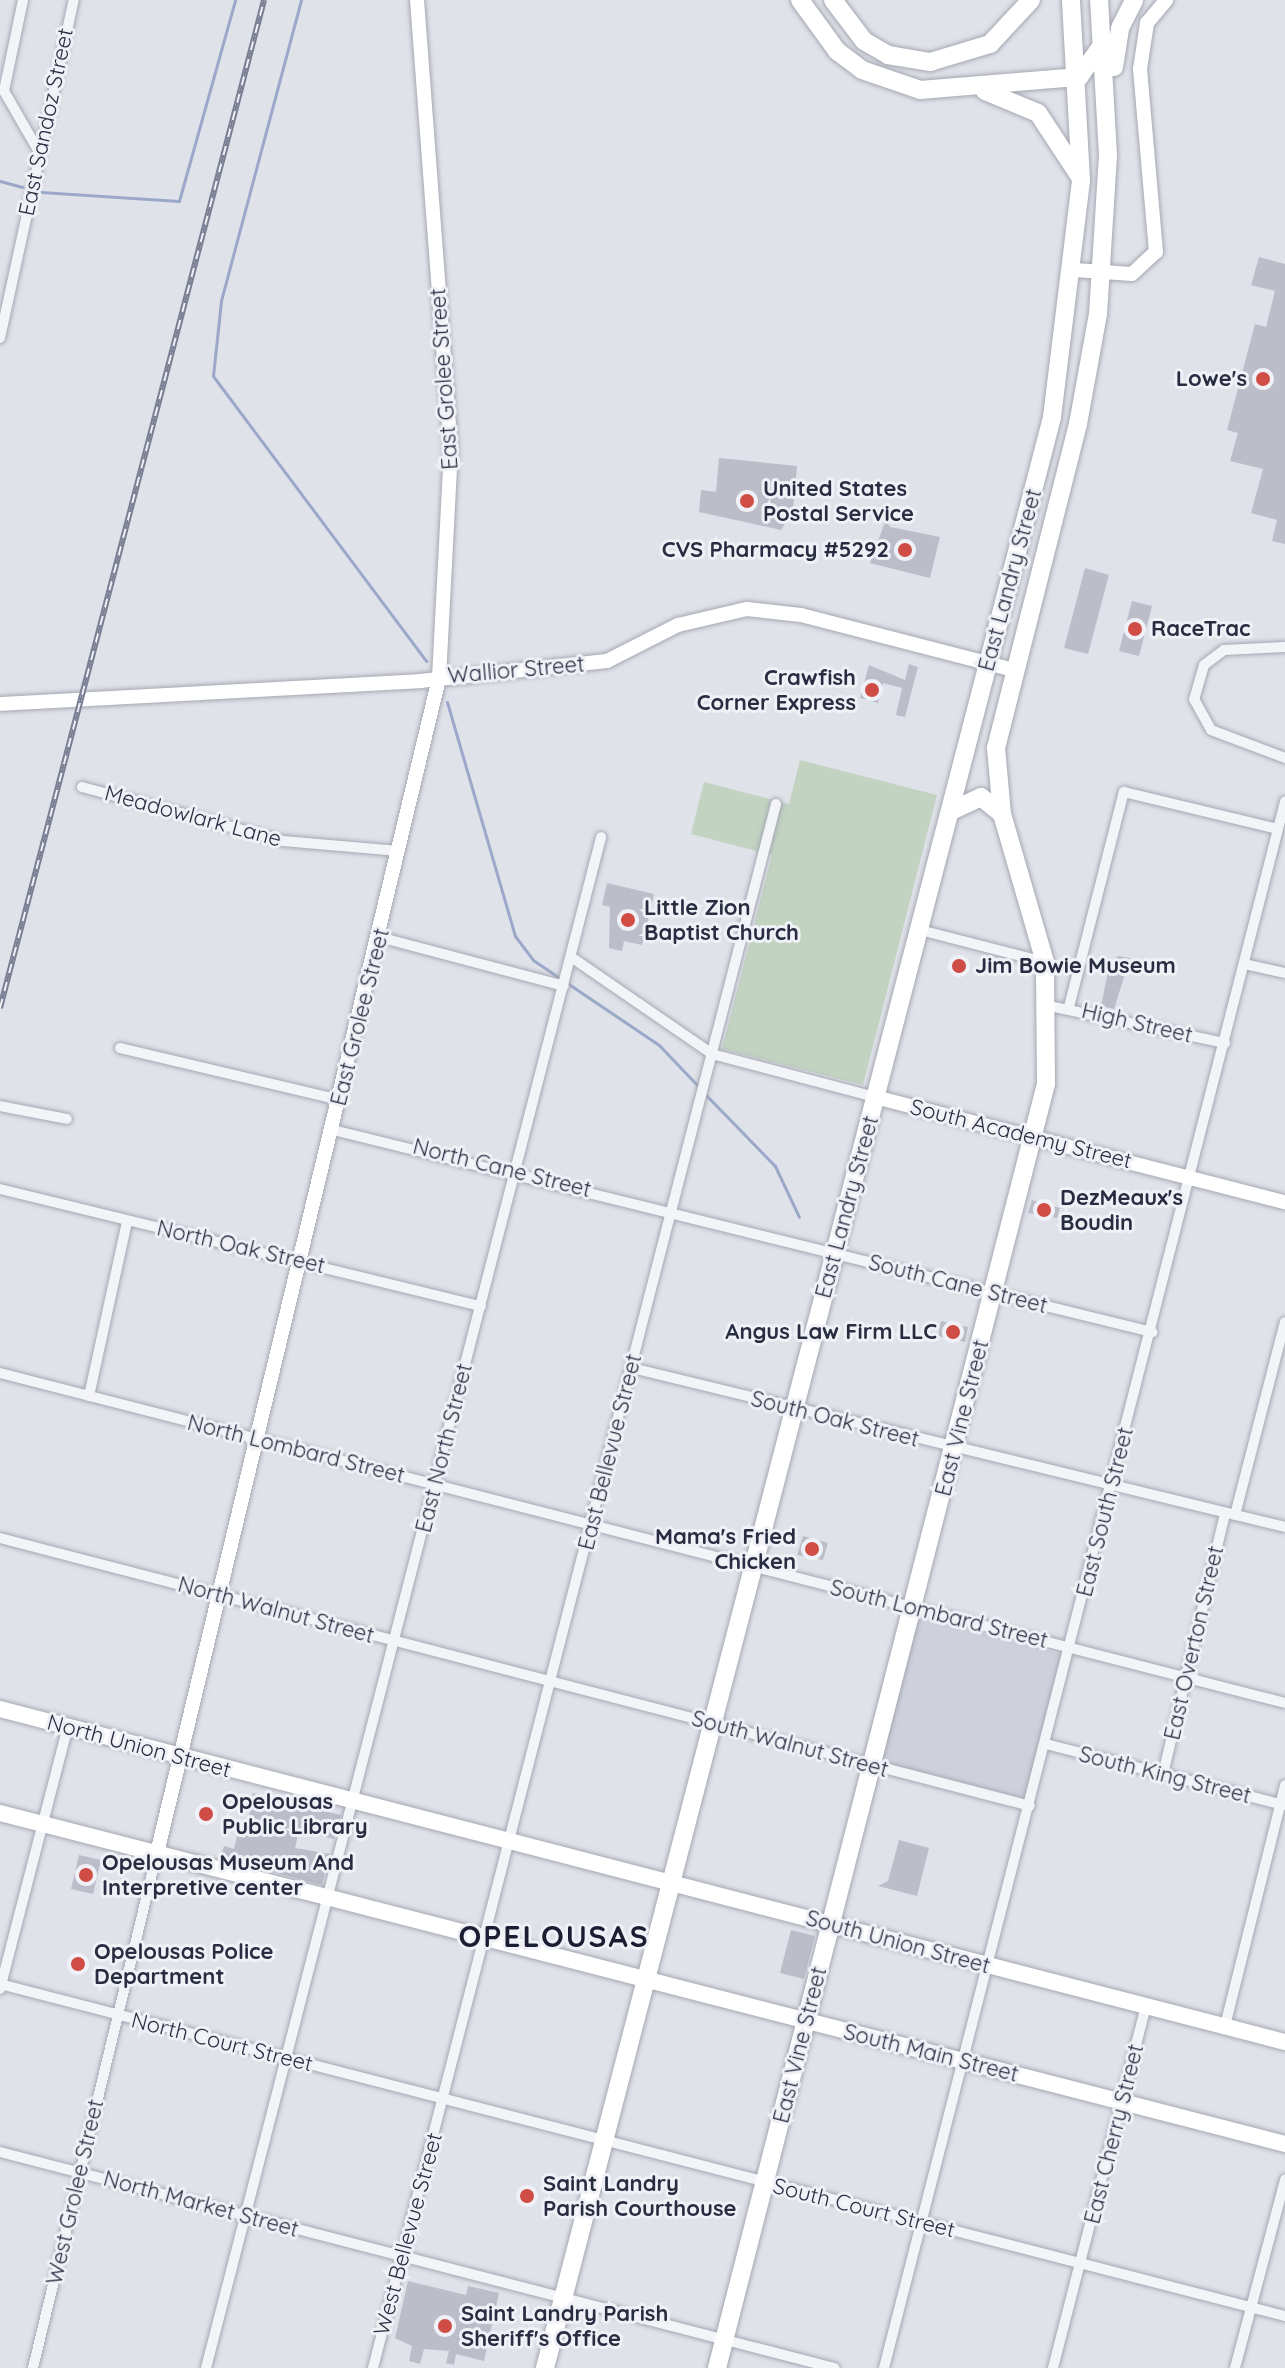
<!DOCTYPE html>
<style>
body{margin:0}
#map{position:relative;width:1285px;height:2368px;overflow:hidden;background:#e0e2e9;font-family:Quicksand,sans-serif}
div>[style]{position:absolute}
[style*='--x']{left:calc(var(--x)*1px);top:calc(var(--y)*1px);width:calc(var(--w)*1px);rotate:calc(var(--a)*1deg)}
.built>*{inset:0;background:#ced1db}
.green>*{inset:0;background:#c2d3c2}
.stream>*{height:3px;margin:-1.5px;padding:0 1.5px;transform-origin:1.5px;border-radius:1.5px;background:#9ba8c9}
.building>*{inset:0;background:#bbbdc9}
.roads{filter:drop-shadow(0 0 2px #a5a8b3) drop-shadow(0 0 2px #a5a8b3)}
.street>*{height:10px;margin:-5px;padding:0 5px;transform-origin:5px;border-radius:5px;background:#f3f4f8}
.secondary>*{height:14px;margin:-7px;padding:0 7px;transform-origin:7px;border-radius:7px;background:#fff}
.primary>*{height:16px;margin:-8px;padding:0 8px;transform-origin:8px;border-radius:8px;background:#fff}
.highway>*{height:18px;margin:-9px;padding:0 9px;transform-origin:9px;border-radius:9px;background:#fff}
.rail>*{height:6px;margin-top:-3px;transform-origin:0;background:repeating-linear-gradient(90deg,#f0f1f7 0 9px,#7a7e93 0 18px);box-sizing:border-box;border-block:2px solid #7a7e93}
.dots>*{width:22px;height:22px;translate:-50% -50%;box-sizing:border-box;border:4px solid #f0f1f7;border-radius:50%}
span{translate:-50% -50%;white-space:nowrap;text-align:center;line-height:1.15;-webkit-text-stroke:6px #f0f1f7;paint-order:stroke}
.street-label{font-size:22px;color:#292d41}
.poi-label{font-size:22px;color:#292d41;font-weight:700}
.right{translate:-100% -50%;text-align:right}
.left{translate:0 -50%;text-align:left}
.district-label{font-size:30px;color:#1b1e32;font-weight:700;letter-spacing:2px}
</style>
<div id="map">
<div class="built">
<div style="clip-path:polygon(917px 1617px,1061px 1654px,1025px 1798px,880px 1761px)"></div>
</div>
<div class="green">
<div style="clip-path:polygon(800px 760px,937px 795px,863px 1085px,722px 1049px,772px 855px,691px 834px,704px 782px,789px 804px)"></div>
</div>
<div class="stream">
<div style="--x:301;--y:0;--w:311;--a:104.9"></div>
<div style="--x:221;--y:301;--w:75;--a:96.1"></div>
<div style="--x:213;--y:376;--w:356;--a:53.2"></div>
<div style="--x:0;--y:181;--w:23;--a:15"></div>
<div style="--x:41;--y:192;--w:138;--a:3.7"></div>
<div style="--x:179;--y:201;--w:209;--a:-74.4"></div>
<div style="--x:447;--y:702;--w:244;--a:73.8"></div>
<div style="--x:515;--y:936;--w:30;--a:53"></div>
<div style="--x:533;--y:960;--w:152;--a:34"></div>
<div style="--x:659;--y:1045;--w:58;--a:46.4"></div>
<div style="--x:704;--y:1093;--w:102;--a:45.8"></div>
<div style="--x:775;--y:1166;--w:56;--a:64.8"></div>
</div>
<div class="building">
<div style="clip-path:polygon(1259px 257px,1285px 264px,1285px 544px,1272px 541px,1277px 520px,1251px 513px,1263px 469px,1230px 461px,1238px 433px,1227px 430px,1255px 324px,1266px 327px,1275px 291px,1251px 285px)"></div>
<div style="clip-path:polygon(719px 458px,797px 466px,793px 510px,781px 530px,699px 512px,701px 490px,716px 492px)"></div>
<div style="clip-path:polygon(886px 519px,890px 527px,940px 537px,930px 578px,870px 563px)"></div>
<div style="clip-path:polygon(1085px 568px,1109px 575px,1088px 654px,1064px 648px)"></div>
<div style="clip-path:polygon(1132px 601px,1152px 606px,1139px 656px,1119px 651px)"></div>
<div style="clip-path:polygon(909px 664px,918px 667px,905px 717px,896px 715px,902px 688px,883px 683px,878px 703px,860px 698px,869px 665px,905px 680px)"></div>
<div style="clip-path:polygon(607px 883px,654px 894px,642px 945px,624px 941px,622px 951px,609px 948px,610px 907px,602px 905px)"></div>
<div style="clip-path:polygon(1118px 956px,1130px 958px,1114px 1009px,1101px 1006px,1110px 962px)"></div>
<div style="clip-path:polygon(1032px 1200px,1060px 1208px,1057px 1218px,1028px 1213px)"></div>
<div style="clip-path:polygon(941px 1321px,968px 1327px,965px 1342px,938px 1336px)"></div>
<div style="clip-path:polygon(803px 1536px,828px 1543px,823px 1560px,797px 1555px)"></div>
<div style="clip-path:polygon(253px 1793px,341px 1815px,334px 1839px,299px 1831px,295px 1848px,330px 1854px,322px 1885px,220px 1858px,224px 1846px,234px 1849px,237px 1836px,245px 1838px)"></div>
<div style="clip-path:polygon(899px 1840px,929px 1848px,917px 1896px,878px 1886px,888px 1881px)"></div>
<div style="clip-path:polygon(79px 1855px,101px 1860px,93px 1894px,71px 1889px)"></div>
<div style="clip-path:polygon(791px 1930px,815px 1936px,804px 1979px,780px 1973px)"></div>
<div style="clip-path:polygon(408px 2281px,466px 2295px,468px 2286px,499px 2293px,484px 2361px,456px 2354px,454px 2365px,446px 2363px,449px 2351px,424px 2349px,420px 2364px,409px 2361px,412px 2346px,395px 2338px)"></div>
</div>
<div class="roads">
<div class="street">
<div style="--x:23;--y:0;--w:93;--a:101.8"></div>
<div style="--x:4;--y:91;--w:68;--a:60"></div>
<div style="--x:0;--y:338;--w:346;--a:-77.7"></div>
<div style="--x:1285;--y:647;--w:61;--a:177.2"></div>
<div style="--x:1224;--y:650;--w:25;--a:143"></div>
<div style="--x:1204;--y:665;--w:35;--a:106"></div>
<div style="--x:1194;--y:699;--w:35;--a:61"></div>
<div style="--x:1211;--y:730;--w:79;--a:20.7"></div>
<div style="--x:82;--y:787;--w:208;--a:15"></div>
<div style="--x:283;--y:841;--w:116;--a:4.9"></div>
<div style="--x:920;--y:930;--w:129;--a:14.4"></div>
<div style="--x:379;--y:937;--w:191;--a:14.8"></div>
<div style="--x:571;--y:957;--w:171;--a:34.5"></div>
<div style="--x:712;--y:1054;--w:169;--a:14.8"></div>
<div style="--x:1244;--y:964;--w:42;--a:12.4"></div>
<div style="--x:1049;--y:1006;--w:180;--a:11.9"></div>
<div style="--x:1069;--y:1007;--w:222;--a:-75.7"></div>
<div style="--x:1124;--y:792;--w:158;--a:13.5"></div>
<div style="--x:120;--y:1048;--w:226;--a:13.3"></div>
<div style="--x:0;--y:1106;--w:68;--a:11"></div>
<div style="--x:333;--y:1130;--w:844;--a:13.86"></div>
<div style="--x:0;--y:1189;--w:495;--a:13.7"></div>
<div style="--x:632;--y:1368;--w:672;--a:13.68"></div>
<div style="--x:0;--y:1373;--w:1327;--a:14.4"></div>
<div style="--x:89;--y:1396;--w:179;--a:-77.7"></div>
<div style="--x:1235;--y:1515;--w:199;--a:-75.5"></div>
<div style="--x:0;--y:1538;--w:1064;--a:14.58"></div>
<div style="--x:1046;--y:1744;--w:245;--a:14.4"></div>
<div style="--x:1163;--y:1774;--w:268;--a:-76.6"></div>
<div style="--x:0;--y:1984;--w:1327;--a:14.49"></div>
<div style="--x:0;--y:1989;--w:271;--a:-75.5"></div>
<div style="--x:1225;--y:2026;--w:248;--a:-76"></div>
<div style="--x:0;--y:2152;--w:862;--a:14.52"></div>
<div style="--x:33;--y:2368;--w:530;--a:-76.46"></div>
<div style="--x:206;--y:2368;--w:1581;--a:-75.53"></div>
<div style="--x:373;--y:2368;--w:1615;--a:-75.55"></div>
<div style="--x:884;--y:2368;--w:1617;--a:-75.64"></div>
<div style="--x:1053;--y:2368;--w:374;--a:-75.6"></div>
<div style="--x:1235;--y:2368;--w:195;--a:-75.1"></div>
</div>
<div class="secondary">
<div style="--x:1075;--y:270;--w:57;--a:4"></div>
<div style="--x:1132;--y:274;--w:33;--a:-43"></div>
<div style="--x:1156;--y:252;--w:184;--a:-95"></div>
<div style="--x:1140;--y:69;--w:47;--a:-81.3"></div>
<div style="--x:1147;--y:23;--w:30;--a:-50"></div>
<div style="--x:0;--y:704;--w:421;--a:-3.1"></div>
<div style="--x:420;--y:681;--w:188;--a:-6.1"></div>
<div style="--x:607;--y:661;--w:80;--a:-26.9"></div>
<div style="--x:678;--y:625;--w:71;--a:-13.1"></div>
<div style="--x:747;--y:609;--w:54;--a:6.3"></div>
<div style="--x:801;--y:615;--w:220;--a:14.5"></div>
<div style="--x:875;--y:1097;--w:423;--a:14.4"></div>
<div style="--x:157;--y:1853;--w:1208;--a:-76.5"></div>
<div style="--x:439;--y:678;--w:226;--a:-87"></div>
<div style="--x:451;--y:452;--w:453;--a:-94.3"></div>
</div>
<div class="primary">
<div style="--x:0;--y:1709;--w:1327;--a:14.53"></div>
<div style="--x:0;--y:1813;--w:1327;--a:14.44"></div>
</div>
<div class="highway">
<div style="--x:800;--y:0;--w:63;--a:54"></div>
<div style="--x:837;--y:51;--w:31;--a:37"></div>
<div style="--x:862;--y:70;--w:61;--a:19"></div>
<div style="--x:920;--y:90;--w:160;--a:-4.7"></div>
<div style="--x:1079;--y:77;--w:41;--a:-54"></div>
<div style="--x:833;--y:0;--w:51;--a:52.9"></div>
<div style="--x:864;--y:41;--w:28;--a:30"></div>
<div style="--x:888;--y:55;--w:43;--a:9.5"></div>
<div style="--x:930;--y:62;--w:63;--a:-16.7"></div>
<div style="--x:990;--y:44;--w:60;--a:-47"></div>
<div style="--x:1114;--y:67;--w:39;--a:-81"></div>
<div style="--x:1120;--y:28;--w:31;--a:-63"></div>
<div style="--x:985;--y:91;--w:57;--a:22.5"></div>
<div style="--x:1038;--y:113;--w:77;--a:56.7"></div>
<div style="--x:951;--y:811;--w:33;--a:-25"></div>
<div style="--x:981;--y:797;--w:27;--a:39"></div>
<div style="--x:545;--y:2368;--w:2016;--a:-75.43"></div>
<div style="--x:1052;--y:417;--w:239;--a:-83"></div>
<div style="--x:1081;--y:180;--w:180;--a:-93.2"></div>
<div style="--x:717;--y:2368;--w:1325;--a:-75.63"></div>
<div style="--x:1046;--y:1084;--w:122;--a:-90.5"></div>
<div style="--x:1045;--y:962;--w:154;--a:-106.2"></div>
<div style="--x:1002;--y:814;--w:66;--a:-95.2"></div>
<div style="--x:996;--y:748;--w:334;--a:-75.8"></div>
<div style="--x:1078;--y:424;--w:112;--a:-79.7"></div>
<div style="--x:1098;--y:314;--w:159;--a:-86.4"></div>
<div style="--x:1108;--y:155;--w:155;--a:-93.3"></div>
</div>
</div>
<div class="rail">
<div style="--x:0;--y:1008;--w:1042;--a:-75.32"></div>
</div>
<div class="dots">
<div style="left:1263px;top:379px;background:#cf4d45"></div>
<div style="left:747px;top:501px;background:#cf4d45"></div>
<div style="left:905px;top:550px;background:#cf4d45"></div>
<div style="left:1135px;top:629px;background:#cf4d45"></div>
<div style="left:872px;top:690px;background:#cf4d45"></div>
<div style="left:628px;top:920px;background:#cf4d45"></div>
<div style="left:959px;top:966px;background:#cf4d45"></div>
<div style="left:1044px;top:1210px;background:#cf4d45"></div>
<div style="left:953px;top:1332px;background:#cf4d45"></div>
<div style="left:812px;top:1549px;background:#cf4d45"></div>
<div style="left:206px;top:1814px;background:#cf4d45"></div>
<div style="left:86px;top:1875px;background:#cf4d45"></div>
<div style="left:78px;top:1964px;background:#cf4d45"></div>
<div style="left:527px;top:2196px;background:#cf4d45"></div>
<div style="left:445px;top:2326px;background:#cf4d45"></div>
</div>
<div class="street-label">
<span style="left:46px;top:122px;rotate:-78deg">East Sandoz Street</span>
<span style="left:444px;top:379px;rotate:-94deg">East Grolee Street</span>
<span style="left:1010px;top:580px;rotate:-75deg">East Landry Street</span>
<span style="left:516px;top:670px;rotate:-5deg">Wallior Street</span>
<span style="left:193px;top:816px;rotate:15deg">Meadowlark Lane</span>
<span style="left:360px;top:1017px;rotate:-76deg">East Grolee Street</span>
<span style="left:1137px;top:1023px;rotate:13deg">High Street</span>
<span style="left:1021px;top:1134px;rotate:14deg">South Academy Street</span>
<span style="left:502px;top:1168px;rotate:14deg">North Cane Street</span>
<span style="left:847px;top:1207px;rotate:-75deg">East Landry Street</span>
<span style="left:241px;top:1247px;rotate:13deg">North Oak Street</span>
<span style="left:958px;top:1284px;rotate:14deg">South Cane Street</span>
<span style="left:962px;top:1418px;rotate:-76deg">East Vine Street</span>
<span style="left:835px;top:1419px;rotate:14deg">South Oak Street</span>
<span style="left:444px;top:1448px;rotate:-76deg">East North Street</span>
<span style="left:296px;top:1449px;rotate:14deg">North Lombard Street</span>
<span style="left:610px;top:1452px;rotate:-76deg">East Bellevue Street</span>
<span style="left:1105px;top:1512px;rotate:-76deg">East South Street</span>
<span style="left:276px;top:1610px;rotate:15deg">North Walnut Street</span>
<span style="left:939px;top:1614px;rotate:14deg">South Lombard Street</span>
<span style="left:1194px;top:1643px;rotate:-77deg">East Overton Street</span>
<span style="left:790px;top:1744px;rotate:15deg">South Walnut Street</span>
<span style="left:139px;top:1746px;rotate:15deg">North Union Street</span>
<span style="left:1165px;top:1775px;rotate:14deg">South King Street</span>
<span style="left:898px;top:1942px;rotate:15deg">South Union Street</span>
<span style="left:222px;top:2042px;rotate:14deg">North Court Street</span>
<span style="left:800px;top:2045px;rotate:-76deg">East Vine Street</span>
<span style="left:931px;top:2053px;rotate:14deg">South Main Street</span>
<span style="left:1114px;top:2134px;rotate:-76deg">East Cherry Street</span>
<span style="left:75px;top:2192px;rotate:-77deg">West Grolee Street</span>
<span style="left:201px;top:2204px;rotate:15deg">North Market Street</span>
<span style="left:864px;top:2208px;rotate:14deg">South Court Street</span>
<span style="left:408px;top:2234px;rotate:-75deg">West Bellevue Street</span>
</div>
<div class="poi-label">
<span class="right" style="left:1247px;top:379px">Lowe's</span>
<span class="left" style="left:763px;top:501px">United States<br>Postal Service</span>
<span class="right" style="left:889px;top:550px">CVS Pharmacy #5292</span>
<span class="left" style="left:1151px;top:629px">RaceTrac</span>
<span class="right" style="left:856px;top:690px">Crawfish<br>Corner Express</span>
<span class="left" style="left:644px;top:920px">Little Zion<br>Baptist Church</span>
<span class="left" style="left:975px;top:966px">Jim Bowie Museum</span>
<span class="left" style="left:1060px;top:1210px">DezMeaux's<br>Boudin</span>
<span class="right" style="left:937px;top:1332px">Angus Law Firm LLC</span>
<span class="right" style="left:796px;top:1549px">Mama's Fried<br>Chicken</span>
<span class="left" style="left:222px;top:1814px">Opelousas<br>Public Library</span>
<span class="left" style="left:102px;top:1875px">Opelousas Museum And<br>Interpretive center</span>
<span class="left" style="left:94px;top:1964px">Opelousas Police<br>Department</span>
<span class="left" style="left:543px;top:2196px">Saint Landry<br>Parish Courthouse</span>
<span class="left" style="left:461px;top:2326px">Saint Landry Parish<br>Sheriff's Office</span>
</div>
<div class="district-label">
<span style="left:554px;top:1936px">OPELOUSAS</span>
</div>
</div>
